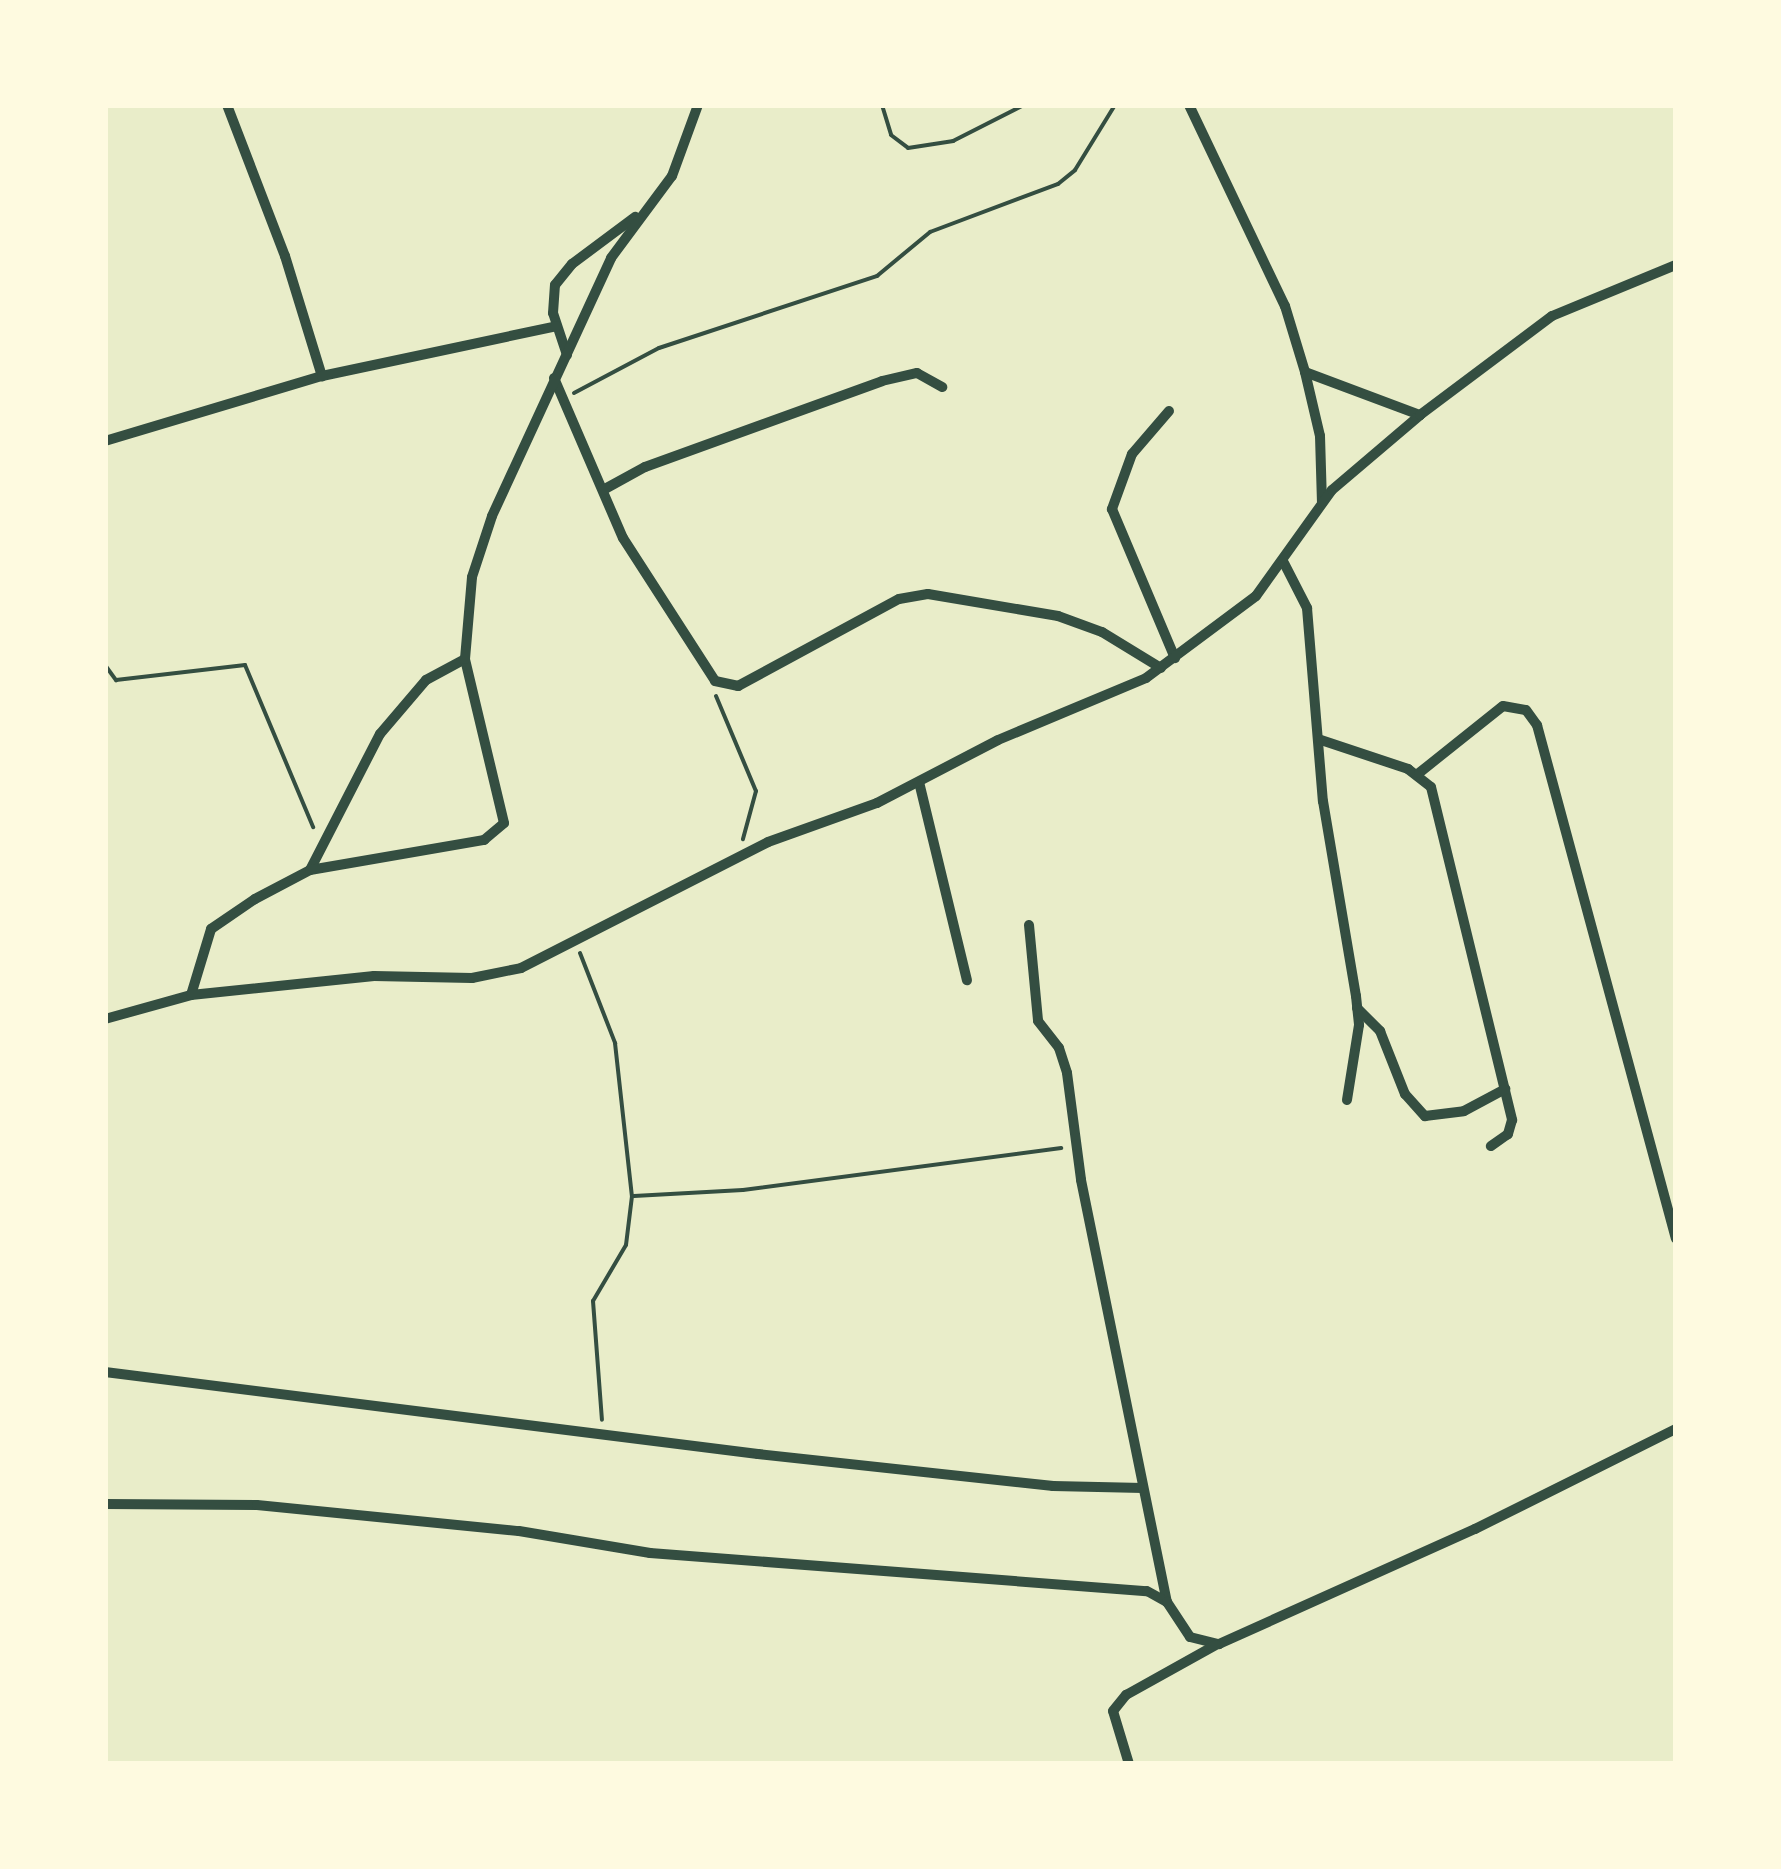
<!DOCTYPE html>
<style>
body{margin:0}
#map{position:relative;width:1781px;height:1869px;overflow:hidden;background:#e9edc9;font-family:"Archivo Narrow",sans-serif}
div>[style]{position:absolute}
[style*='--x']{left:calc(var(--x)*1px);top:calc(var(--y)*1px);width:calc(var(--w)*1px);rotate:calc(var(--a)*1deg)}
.path>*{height:4px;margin:-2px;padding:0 2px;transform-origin:2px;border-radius:2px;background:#344e41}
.minor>*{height:10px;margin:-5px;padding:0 5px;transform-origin:5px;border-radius:5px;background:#344e41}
span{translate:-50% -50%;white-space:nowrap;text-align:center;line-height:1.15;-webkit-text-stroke:8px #fefae0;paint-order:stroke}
.frame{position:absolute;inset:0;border:108px solid #fefae0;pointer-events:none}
</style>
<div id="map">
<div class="path">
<div style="--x:882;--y:105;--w:31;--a:73"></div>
<div style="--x:891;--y:135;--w:21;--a:37"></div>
<div style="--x:908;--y:148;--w:46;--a:-8.8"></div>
<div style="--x:953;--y:141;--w:80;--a:-26.9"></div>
<div style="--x:574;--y:393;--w:96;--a:-27.9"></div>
<div style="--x:659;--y:348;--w:230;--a:-18.3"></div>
<div style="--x:877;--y:276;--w:69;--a:-39.7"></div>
<div style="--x:930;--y:232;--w:137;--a:-20.6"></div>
<div style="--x:1058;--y:184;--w:22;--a:-39"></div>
<div style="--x:1075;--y:170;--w:76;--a:-58.4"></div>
<div style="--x:105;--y:665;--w:19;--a:54"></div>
<div style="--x:116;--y:680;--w:130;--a:-6.6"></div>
<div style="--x:245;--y:665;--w:176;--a:67.2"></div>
<div style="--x:716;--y:696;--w:103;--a:67.2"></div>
<div style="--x:756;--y:791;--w:50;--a:105.2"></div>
<div style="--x:580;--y:953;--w:97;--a:68.7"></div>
<div style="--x:615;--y:1043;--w:154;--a:83.7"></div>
<div style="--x:632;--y:1196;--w:49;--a:97"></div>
<div style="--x:626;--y:1245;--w:65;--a:120.5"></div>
<div style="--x:593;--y:1301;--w:119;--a:85.7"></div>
<div style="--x:634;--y:1196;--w:109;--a:-3.2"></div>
<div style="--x:743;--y:1190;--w:321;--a:-7.5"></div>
</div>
<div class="minor">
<div style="--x:227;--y:105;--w:162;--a:69"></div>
<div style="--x:285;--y:256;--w:126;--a:72.9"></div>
<div style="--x:1189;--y:105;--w:223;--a:64.5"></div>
<div style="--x:1285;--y:306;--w:69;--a:73.1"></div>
<div style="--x:1305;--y:372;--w:123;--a:20.5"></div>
<div style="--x:567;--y:355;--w:44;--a:-108.4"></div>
<div style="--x:553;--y:313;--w:28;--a:-86"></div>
<div style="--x:555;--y:285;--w:27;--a:-51"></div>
<div style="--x:572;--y:264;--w:79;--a:-36.7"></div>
<div style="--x:1305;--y:372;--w:66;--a:76.8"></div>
<div style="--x:1320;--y:436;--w:67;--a:88.3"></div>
<div style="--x:554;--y:378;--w:174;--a:66.7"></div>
<div style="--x:623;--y:538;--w:170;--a:57.2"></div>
<div style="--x:715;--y:681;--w:24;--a:12"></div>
<div style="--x:738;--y:686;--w:183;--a:-28.4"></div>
<div style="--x:899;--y:599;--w:29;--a:-10"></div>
<div style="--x:928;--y:594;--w:132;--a:9.6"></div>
<div style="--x:1058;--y:616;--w:47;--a:20"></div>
<div style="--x:1102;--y:632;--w:69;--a:31.4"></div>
<div style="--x:1169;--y:411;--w:57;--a:130.7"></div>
<div style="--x:1132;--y:454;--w:59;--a:110"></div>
<div style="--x:1112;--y:509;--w:162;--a:67.1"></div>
<div style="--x:105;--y:441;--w:227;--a:-16.7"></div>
<div style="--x:322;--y:376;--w:240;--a:-12"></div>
<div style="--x:603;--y:490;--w:48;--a:-28.7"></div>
<div style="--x:645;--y:467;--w:252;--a:-19.9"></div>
<div style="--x:882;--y:381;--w:36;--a:-13"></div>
<div style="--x:917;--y:373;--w:29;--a:29"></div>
<div style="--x:1284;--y:563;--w:51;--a:62.9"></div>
<div style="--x:1307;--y:608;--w:194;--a:85.3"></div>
<div style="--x:1323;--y:801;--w:198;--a:80.4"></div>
<div style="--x:1356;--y:996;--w:29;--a:84"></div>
<div style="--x:1359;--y:1025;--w:76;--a:99.1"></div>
<div style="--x:1321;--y:740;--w:92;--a:18.4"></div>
<div style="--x:1408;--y:769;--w:29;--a:38"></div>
<div style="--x:1431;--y:787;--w:343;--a:76.3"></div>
<div style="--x:1512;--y:1120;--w:15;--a:106"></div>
<div style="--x:1508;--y:1134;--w:21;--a:145"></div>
<div style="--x:1419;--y:773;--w:107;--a:-38.6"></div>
<div style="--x:1503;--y:706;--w:23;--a:10"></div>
<div style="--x:1526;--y:710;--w:19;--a:54"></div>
<div style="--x:1537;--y:725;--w:532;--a:74.87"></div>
<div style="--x:919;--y:782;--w:204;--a:76.4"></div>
<div style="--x:310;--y:870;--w:153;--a:-62.8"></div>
<div style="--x:380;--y:734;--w:71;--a:-49.6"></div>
<div style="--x:426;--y:680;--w:44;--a:-28.3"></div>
<div style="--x:1029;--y:925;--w:96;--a:84.6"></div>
<div style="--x:1038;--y:1021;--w:34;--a:52"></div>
<div style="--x:1059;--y:1048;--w:26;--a:72"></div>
<div style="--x:1067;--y:1073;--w:108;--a:82.5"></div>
<div style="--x:1081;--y:1180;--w:431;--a:78.5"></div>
<div style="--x:191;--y:995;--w:69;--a:-73.1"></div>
<div style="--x:211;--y:929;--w:53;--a:-34.3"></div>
<div style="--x:255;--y:899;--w:62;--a:-27.8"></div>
<div style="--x:310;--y:870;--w:177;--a:-9.8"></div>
<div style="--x:484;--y:840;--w:26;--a:-40"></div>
<div style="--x:504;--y:823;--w:169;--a:-103.4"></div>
<div style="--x:465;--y:659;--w:82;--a:-85.1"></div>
<div style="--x:472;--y:577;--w:64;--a:-71.8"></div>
<div style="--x:492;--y:516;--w:284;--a:-65.2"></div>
<div style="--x:611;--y:258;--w:102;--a:-53.4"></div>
<div style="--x:672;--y:176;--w:76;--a:-69.9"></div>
<div style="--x:1357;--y:1008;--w:33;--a:45"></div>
<div style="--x:1380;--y:1031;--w:68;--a:68.4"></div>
<div style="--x:1405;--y:1094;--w:30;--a:48"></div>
<div style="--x:1425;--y:1116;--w:39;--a:-7"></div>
<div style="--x:1464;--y:1111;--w:47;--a:-28.2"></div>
<div style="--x:105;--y:1019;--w:89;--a:-15.6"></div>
<div style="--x:191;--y:995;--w:184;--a:-5.9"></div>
<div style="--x:374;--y:976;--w:98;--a:1.2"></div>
<div style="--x:472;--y:978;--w:50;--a:-11.5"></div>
<div style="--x:521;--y:968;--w:277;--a:-27"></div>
<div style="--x:768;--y:842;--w:116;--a:-19.7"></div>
<div style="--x:877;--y:803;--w:136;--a:-27.5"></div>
<div style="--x:998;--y:740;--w:160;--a:-22.7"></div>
<div style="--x:1146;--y:678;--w:137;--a:-36.7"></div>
<div style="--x:1256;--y:596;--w:130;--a:-54.4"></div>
<div style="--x:1332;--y:490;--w:116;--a:-40.4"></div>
<div style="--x:1420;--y:415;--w:165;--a:-36.9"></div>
<div style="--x:1552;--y:316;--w:134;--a:-22.4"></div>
<div style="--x:105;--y:1372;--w:658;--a:7.16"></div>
<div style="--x:758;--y:1454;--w:297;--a:6.2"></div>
<div style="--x:1053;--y:1486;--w:90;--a:1.3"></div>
<div style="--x:105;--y:1504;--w:152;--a:0.4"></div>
<div style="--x:257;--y:1505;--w:263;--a:5.7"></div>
<div style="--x:519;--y:1531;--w:133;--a:9.5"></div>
<div style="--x:650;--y:1553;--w:498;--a:4.4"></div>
<div style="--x:1147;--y:1591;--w:23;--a:29"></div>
<div style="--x:1167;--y:1602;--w:42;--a:56.7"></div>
<div style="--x:1190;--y:1637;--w:30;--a:14"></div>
<div style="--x:1219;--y:1644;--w:281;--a:-24.2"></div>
<div style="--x:1475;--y:1529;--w:225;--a:-26.5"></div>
<div style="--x:1129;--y:1764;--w:55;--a:-106.8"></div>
<div style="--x:1113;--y:1711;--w:21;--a:-51"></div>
<div style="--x:1126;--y:1695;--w:103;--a:-29.1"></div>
</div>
<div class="frame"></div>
</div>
